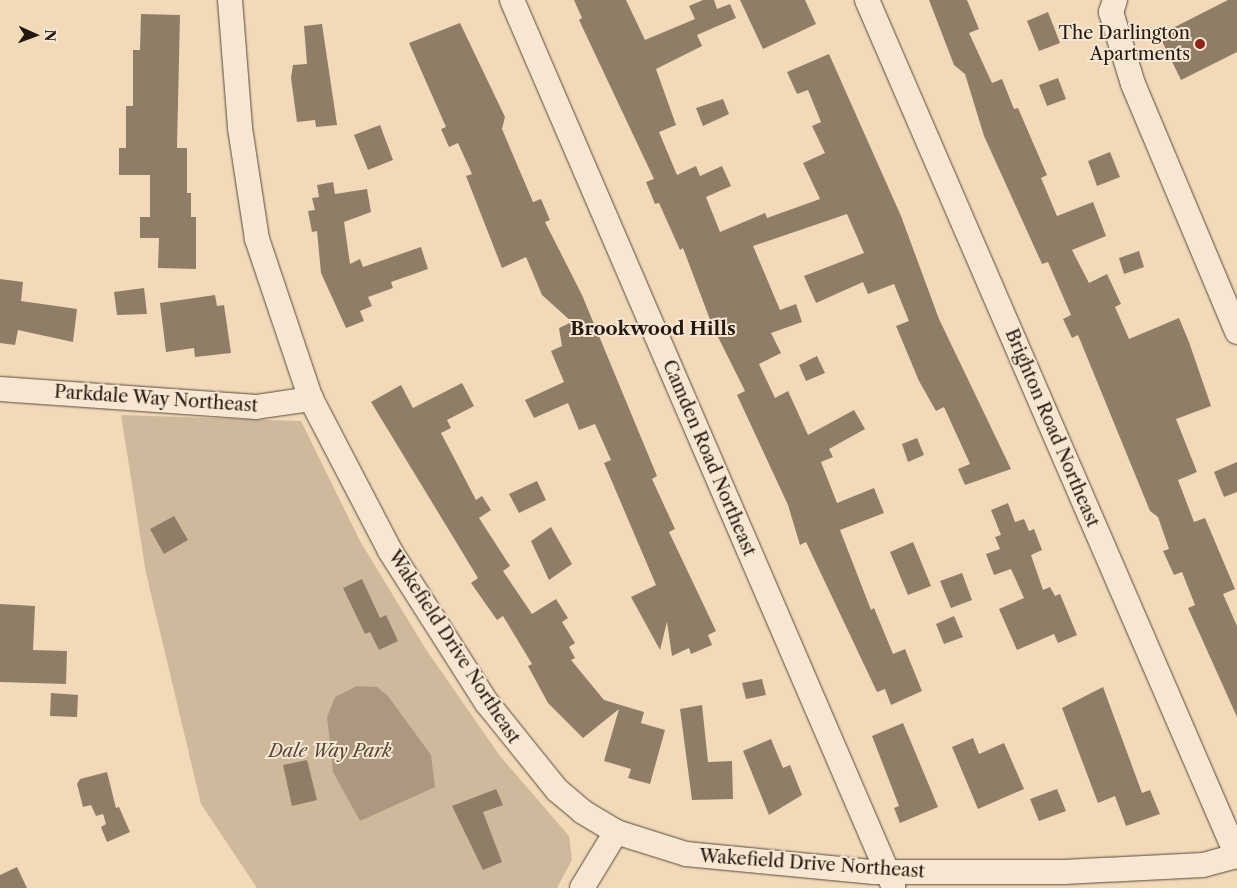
<!DOCTYPE html>
<style>
body{margin:0}
#map{position:relative;width:1237px;height:888px;overflow:hidden;background:#f2dab9;font-family:"Libre Caslon Text",serif}
div>[style]{position:absolute}
[style*='--x']{left:calc(var(--x)*1px);top:calc(var(--y)*1px);width:calc(var(--w)*1px);rotate:calc(var(--a)*1deg)}
.green>*{inset:0;background:#cfb99c}
.water>*{inset:0;background:#ac9880}
.building>*{inset:0;background:#8f7d68}
.roads{filter:drop-shadow(0 0 1px #57493b) drop-shadow(0 0 1px #57493b)}
.minor>*{height:24px;margin:-12px;padding:0 12px;transform-origin:12px;border-radius:12px;background:#f7e7d2}
.dots>*{width:14px;height:14px;translate:-50% -50%;box-sizing:border-box;border:2px solid #f7e7d2;border-radius:50%}
span{translate:-50% -50%;white-space:nowrap;text-align:center;line-height:1.15;-webkit-text-stroke:4px #f7e7d2;paint-order:stroke}
.poi-label{font-size:18px;color:#231911}
.right{translate:-100% -50%;text-align:right}
.street-label{font-size:18px;color:#231911}
.park-label{font-size:18px;color:#57493b;font-style:italic}
.neighbourhood-label{font-size:19px;color:#231911;font-weight:700}
.north{position:absolute;left:10px;top:10px;width:50px;height:50px;-webkit-text-stroke:4px #f7e7d2;paint-order:stroke;rotate:92deg;font-size:14px;font-weight:700;line-height:20px;text-align:center;color:#231911}
.north::after{content:'';display:block;margin:auto;width:18px;height:22px;background:#231911;clip-path:polygon(50% 0,100% 100%,50% 72%,0 100%)}
</style>
<div id="map">
<div class="green">
<div style="clip-path:polygon(121px 415px,301px 421px,360px 541px,425px 648px,500px 756px,569px 836px,572px 860px,557px 888px,257px 888px,201px 804px,146px 573px)"></div>
</div>
<div class="water">
<div style="clip-path:polygon(357px 686px,377px 687px,388px 696px,431px 755px,435px 787px,360px 821px,333px 772px,327px 717px,335px 697px)"></div>
</div>
<div class="building">
<div style="clip-path:polygon(574px 0,626px 0,645px 40px,695px 19px,689px 6px,703px 0,714px 0,717px 9px,730px 4px,736px 18px,697px 35px,702px 46px,656px 69px,676px 125px,659px 132px,677px 175px,696px 166px,700px 176px,722px 166px,731px 186px,706px 197px,720px 232px,765px 213px,767px 218px,820px 199px,803px 163px,825px 153px,812px 126px,821px 122px,808px 90px,797px 94px,787px 72px,829px 54px,901px 216px,939px 319px,1011px 469px,965px 485px,958px 469px,970px 464px,944px 407px,936px 411px,919px 381px,896px 326px,909px 321px,894px 284px,868px 294px,863px 282px,816px 303px,804px 276px,864px 253px,847px 214px,753px 246px,780px 310px,796px 304px,802px 322px,771px 333px,781px 353px,759px 364px,775px 398px,788px 391px,808px 435px,854px 410px,865px 429px,829px 449px,833px 457px,821px 462px,837px 503px,874px 488px,884px 513px,840px 530px,871px 610px,874px 608px,893px 654px,905px 649px,922px 691px,891px 705px,885px 689px,877px 692px,806px 542px,800px 545px,788px 505px,737px 395px,745px 391px,712px 325px,683px 248px,680px 250px,659px 203px,655px 204px,646px 182px,654px 179px,579px 20px,582px 18px)"></div>
<div style="clip-path:polygon(740px 0,805px 0,816px 24px,763px 49px)"></div>
<div style="clip-path:polygon(929px 0,967px 0,979px 29px,969px 33px,992px 83px,1002px 79px,1014px 109px,1018px 108px,1047px 175px,1041px 178px,1057px 216px,1093px 202px,1106px 236px,1072px 250px,1089px 283px,1107px 274px,1121px 304px,1115px 307px,1129px 339px,1179px 318px,1189px 342px,1211px 406px,1176px 419px,1197px 472px,1178px 480px,1194px 522px,1205px 518px,1235px 589px,1223px 594px,1237px 626px,1237px 717px,1188px 608px,1195px 605px,1182px 572px,1174px 575px,1163px 551px,1169px 549px,1158px 517px,1150px 511px,1078px 335px,1072px 338px,1063px 319px,1071px 315px,1048px 262px,1042px 264px,984px 136px,965px 74px,954px 65px)"></div>
<div style="clip-path:polygon(1228px 0,1237px 0,1237px 52px,1181px 80px,1159px 35px)"></div>
<div style="clip-path:polygon(1048px 12px,1060px 43px,1039px 51px,1027px 21px)"></div>
<div style="clip-path:polygon(141px 14px,180px 15px,177px 148px,187px 148px,187px 193px,191px 193px,191px 217px,196px 217px,196px 269px,158px 268px,159px 238px,140px 238px,140px 217px,150px 217px,150px 175px,119px 175px,119px 148px,126px 148px,126px 106px,133px 106px,133px 50px,140px 50px)"></div>
<div style="clip-path:polygon(460px 23px,505px 117px,502px 129px,533px 202px,541px 199px,550px 220px,545px 222px,582px 295px,657px 476px,652px 479px,675px 529px,669px 532px,716px 631px,708px 635px,712px 645px,691px 654px,689px 648px,672px 656px,667px 622px,660px 650px,631px 597px,656px 585px,604px 463px,611px 460px,595px 424px,579px 430px,568px 403px,534px 418px,525px 400px,564px 382px,551px 351px,562px 346px,559px 328px,572px 322px,542px 295px,526px 257px,502px 268px,466px 176px,472px 174px,458px 143px,449px 147px,441px 129px,446px 127px,409px 43px)"></div>
<div style="clip-path:polygon(322px 24px,337px 125px,316px 127px,315px 120px,297px 122px,291px 78px,293px 65px,307px 64px,304px 26px)"></div>
<div style="clip-path:polygon(1058px 78px,1066px 99px,1047px 106px,1039px 85px)"></div>
<div style="clip-path:polygon(723px 99px,729px 114px,703px 126px,696px 108px)"></div>
<div style="clip-path:polygon(380px 125px,393px 160px,368px 170px,354px 135px)"></div>
<div style="clip-path:polygon(1110px 152px,1120px 177px,1097px 186px,1088px 161px)"></div>
<div style="clip-path:polygon(333px 182px,335px 194px,367px 189px,371px 212px,344px 222px,350px 264px,360px 259px,363px 267px,421px 247px,428px 269px,391px 282px,393px 288px,368px 297px,372px 306px,360px 311px,364px 321px,346px 328px,321px 273px,317px 231px,312px 232px,308px 211px,315px 210px,312px 198px,319px 197px,317px 185px)"></div>
<div style="clip-path:polygon(1139px 251px,1144px 267px,1124px 274px,1119px 258px)"></div>
<div style="clip-path:polygon(0 279px,23px 282px,21px 301px,77px 309px,73px 342px,18px 330px,15px 345px,0 343px)"></div>
<div style="clip-path:polygon(144px 288px,147px 314px,117px 315px,114px 292px)"></div>
<div style="clip-path:polygon(215px 295px,217px 306px,224px 305px,231px 353px,195px 357px,194px 348px,166px 352px,160px 303px)"></div>
<div style="clip-path:polygon(817px 356px,825px 373px,806px 381px,799px 365px)"></div>
<div style="clip-path:polygon(462px 383px,474px 406px,447px 420px,451px 428px,441px 433px,476px 500px,482px 496px,491px 510px,479px 518px,510px 566px,503px 571px,532px 614px,556px 599px,568px 618px,562px 622px,575px 643px,569px 647px,575px 658px,571px 660px,604px 700px,644px 712px,641px 723px,665px 730px,650px 784px,628px 778px,631px 769px,604px 761px,619px 709px,583px 738px,548px 703px,528px 666px,532px 664px,503px 616px,497px 620px,471px 583px,478px 578px,371px 402px,401px 385px,413px 408px)"></div>
<div style="clip-path:polygon(917px 438px,924px 455px,908px 462px,902px 444px)"></div>
<div style="clip-path:polygon(1237px 462px,1237px 492px,1224px 497px,1214px 472px)"></div>
<div style="clip-path:polygon(537px 481px,546px 500px,519px 513px,509px 494px)"></div>
<div style="clip-path:polygon(1008px 503px,1015px 522px,1024px 519px,1029px 531px,1034px 529px,1042px 550px,1031px 555px,1043px 590px,1050px 587px,1055px 596px,1060px 594px,1077px 635px,1058px 643px,1054px 634px,1017px 650px,999px 609px,1024px 598px,1011px 569px,994px 575px,986px 554px,1000px 549px,995px 537px,1001px 535px,991px 510px)"></div>
<div style="clip-path:polygon(174px 516px,188px 540px,164px 554px,150px 529px)"></div>
<div style="clip-path:polygon(551px 527px,572px 564px,549px 580px,531px 541px)"></div>
<div style="clip-path:polygon(913px 542px,931px 586px,908px 595px,890px 552px)"></div>
<div style="clip-path:polygon(962px 573px,972px 600px,951px 608px,940px 581px)"></div>
<div style="clip-path:polygon(362px 579px,380px 618px,386px 615px,398px 641px,379px 650px,370px 632px,365px 634px,343px 588px)"></div>
<div style="clip-path:polygon(0 604px,35px 606px,33px 650px,67px 651px,66px 684px,0 682px)"></div>
<div style="clip-path:polygon(954px 616px,963px 637px,944px 644px,936px 624px)"></div>
<div style="clip-path:polygon(762px 679px,766px 695px,746px 699px,742px 683px)"></div>
<div style="clip-path:polygon(1103px 687px,1142px 793px,1150px 790px,1160px 814px,1126px 826px,1115px 796px,1098px 803px,1062px 708px)"></div>
<div style="clip-path:polygon(51px 693px,78px 695px,77px 717px,50px 716px)"></div>
<div style="clip-path:polygon(702px 705px,708px 762px,732px 761px,733px 799px,692px 800px,680px 709px)"></div>
<div style="clip-path:polygon(903px 723px,938px 807px,900px 823px,894px 808px,899px 806px,872px 736px)"></div>
<div style="clip-path:polygon(973px 738px,979px 754px,1004px 743px,1024px 789px,978px 809px,952px 747px)"></div>
<div style="clip-path:polygon(771px 739px,783px 768px,790px 765px,802px 795px,769px 815px,743px 751px)"></div>
<div style="clip-path:polygon(307px 760px,317px 800px,292px 806px,283px 765px)"></div>
<div style="clip-path:polygon(107px 772px,116px 808px,119px 807px,130px 832px,107px 842px,101px 827px,106px 824px,103px 814px,96px 816px,91px 805px,83px 807px,77px 784px,80px 779px)"></div>
<div style="clip-path:polygon(496px 789px,503px 805px,483px 812px,502px 862px,483px 870px,452px 806px)"></div>
<div style="clip-path:polygon(1057px 789px,1066px 811px,1039px 821px,1030px 799px)"></div>
<div style="clip-path:polygon(17px 867px,27px 888px,0 888px,0 875px)"></div>
</div>
<div class="roads">
<div class="minor">
<div style="--x:230;--y:0;--w:128;--a:85.5"></div>
<div style="--x:240;--y:128;--w:112;--a:81.3"></div>
<div style="--x:257;--y:239;--w:169;--a:71.4"></div>
<div style="--x:311;--y:399;--w:171;--a:62.5"></div>
<div style="--x:390;--y:551;--w:180;--a:57.5"></div>
<div style="--x:487;--y:703;--w:112;--a:51.2"></div>
<div style="--x:557;--y:790;--w:34;--a:40"></div>
<div style="--x:583;--y:812;--w:39;--a:31"></div>
<div style="--x:616;--y:832;--w:73;--a:17.4"></div>
<div style="--x:686;--y:854;--w:189;--a:5.5"></div>
<div style="--x:874;--y:872;--w:190;--a:0"></div>
<div style="--x:1064;--y:872;--w:139;--a:-2.9"></div>
<div style="--x:1203;--y:865;--w:35;--a:-15"></div>
<div style="--x:512;--y:0;--w:964;--a:66.71"></div>
<div style="--x:867;--y:0;--w:933;--a:66.62"></div>
<div style="--x:1115;--y:0;--w:13;--a:108"></div>
<div style="--x:1111;--y:12;--w:75;--a:73"></div>
<div style="--x:1133;--y:84;--w:269;--a:67.2"></div>
<div style="--x:0;--y:389;--w:257;--a:4"></div>
<div style="--x:256;--y:407;--w:56;--a:-8.3"></div>
<div style="--x:582;--y:888;--w:66;--a:-58.7"></div>
</div>
</div>
<div class="dots">
<div style="left:1200px;top:44px;background:#8f2418"></div>
</div>
<div class="poi-label">
<span class="right" style="left:1190px;top:44px">The Darlington<br>Apartments</span>
</div>
<div class="street-label">
<span style="left:156px;top:399px;rotate:4deg">Parkdale Way Northeast</span>
<span style="left:1052px;top:428px;rotate:67deg">Brighton Road Northeast</span>
<span style="left:709px;top:458px;rotate:67deg">Camden Road Northeast</span>
<span style="left:454px;top:647px;rotate:57deg">Wakefield Drive Northeast</span>
<span style="left:812px;top:864px;rotate:4deg">Wakefield Drive Northeast</span>
</div>
<div class="park-label">
<span style="left:330px;top:751px">Dale Way Park</span>
</div>
<div class="neighbourhood-label">
<span style="left:653px;top:329px">Brookwood Hills</span>
</div>
<div class="north">N</div>
</div>
